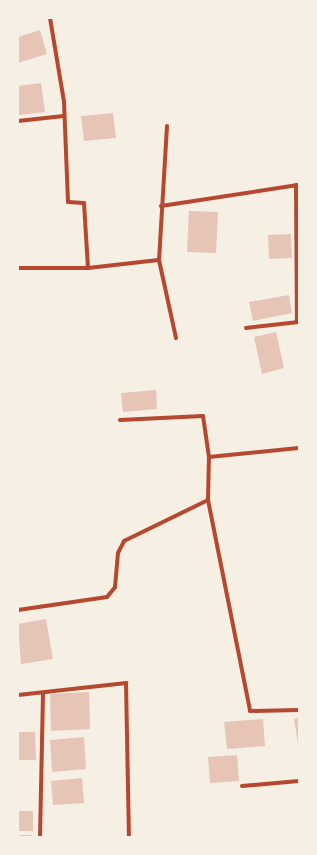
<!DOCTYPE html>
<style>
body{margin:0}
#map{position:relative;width:317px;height:855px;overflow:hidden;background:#f6efe4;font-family:"PT Sans",sans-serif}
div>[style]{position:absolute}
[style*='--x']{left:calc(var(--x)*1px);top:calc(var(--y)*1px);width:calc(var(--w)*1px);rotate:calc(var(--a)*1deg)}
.building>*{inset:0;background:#e6c5b7}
.minor>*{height:4px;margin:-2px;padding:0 2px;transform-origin:2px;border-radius:2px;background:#b5482f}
span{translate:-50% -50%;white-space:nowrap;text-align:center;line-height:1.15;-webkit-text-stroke:3px #f6efe4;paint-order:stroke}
.frame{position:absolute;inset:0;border:19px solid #f6efe4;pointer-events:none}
</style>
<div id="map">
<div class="building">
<div style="clip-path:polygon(40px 30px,47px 54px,18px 63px,18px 37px)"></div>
<div style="clip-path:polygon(41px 83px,45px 112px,19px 115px,18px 86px)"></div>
<div style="clip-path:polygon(113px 113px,116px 138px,84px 141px,81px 116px)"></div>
<div style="clip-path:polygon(189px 211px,218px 212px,216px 253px,187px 252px)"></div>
<div style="clip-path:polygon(291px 234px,292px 258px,269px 259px,268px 235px)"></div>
<div style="clip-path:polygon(289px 295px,292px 313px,253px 321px,249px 302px)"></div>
<div style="clip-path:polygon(276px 332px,284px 368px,262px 374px,254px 337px)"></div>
<div style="clip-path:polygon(156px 390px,157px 409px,123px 412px,121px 393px)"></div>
<div style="clip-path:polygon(46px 619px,53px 659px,21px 664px,18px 624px)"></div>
<div style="clip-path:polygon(89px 692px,90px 729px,51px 731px,50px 694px)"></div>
<div style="clip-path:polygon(299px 718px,299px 743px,298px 744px,294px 719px)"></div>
<div style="clip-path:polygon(263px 719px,265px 746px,227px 749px,224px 722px)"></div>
<div style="clip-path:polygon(18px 732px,35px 732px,36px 760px,18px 760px)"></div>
<div style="clip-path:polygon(84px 737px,86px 769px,52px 772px,50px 740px)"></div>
<div style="clip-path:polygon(237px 755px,239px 781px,210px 783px,208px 757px)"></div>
<div style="clip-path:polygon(82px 778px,84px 803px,53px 805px,51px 781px)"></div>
<div style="clip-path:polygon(18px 811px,33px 811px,33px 831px,18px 831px)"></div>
<div style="clip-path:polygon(18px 835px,32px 835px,32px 837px,18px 837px)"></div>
</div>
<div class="minor">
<div style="--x:50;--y:18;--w:85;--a:80.5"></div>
<div style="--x:64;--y:102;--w:100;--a:87.7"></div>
<div style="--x:68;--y:202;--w:16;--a:4"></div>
<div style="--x:84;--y:203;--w:65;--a:86.5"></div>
<div style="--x:18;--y:121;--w:46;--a:-6.2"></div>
<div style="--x:167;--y:126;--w:134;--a:93.4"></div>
<div style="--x:159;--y:260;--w:80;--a:77.7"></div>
<div style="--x:296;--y:185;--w:137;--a:89.6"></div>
<div style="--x:161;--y:206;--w:140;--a:-8.7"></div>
<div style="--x:18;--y:268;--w:70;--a:0"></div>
<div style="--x:88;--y:268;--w:71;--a:-6.4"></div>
<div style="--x:246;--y:328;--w:53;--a:-6.5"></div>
<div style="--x:120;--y:420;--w:83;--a:-2.8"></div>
<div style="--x:203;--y:416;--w:41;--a:81.7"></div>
<div style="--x:208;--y:500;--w:215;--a:78.7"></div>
<div style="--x:250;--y:711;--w:49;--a:-1.2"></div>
<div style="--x:18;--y:610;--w:90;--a:-8.3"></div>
<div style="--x:107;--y:597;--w:13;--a:-51"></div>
<div style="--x:115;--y:587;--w:34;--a:-85"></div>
<div style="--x:118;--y:553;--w:13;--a:-63"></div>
<div style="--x:124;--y:541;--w:93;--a:-26"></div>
<div style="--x:208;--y:500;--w:43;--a:-88.7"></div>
<div style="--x:209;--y:457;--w:90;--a:-5.7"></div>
<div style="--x:18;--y:695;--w:109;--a:-6.3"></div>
<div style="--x:126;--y:683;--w:154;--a:88.9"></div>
<div style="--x:242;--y:786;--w:57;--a:-5"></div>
<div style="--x:40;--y:837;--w:143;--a:-88.8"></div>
</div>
<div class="frame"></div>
</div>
